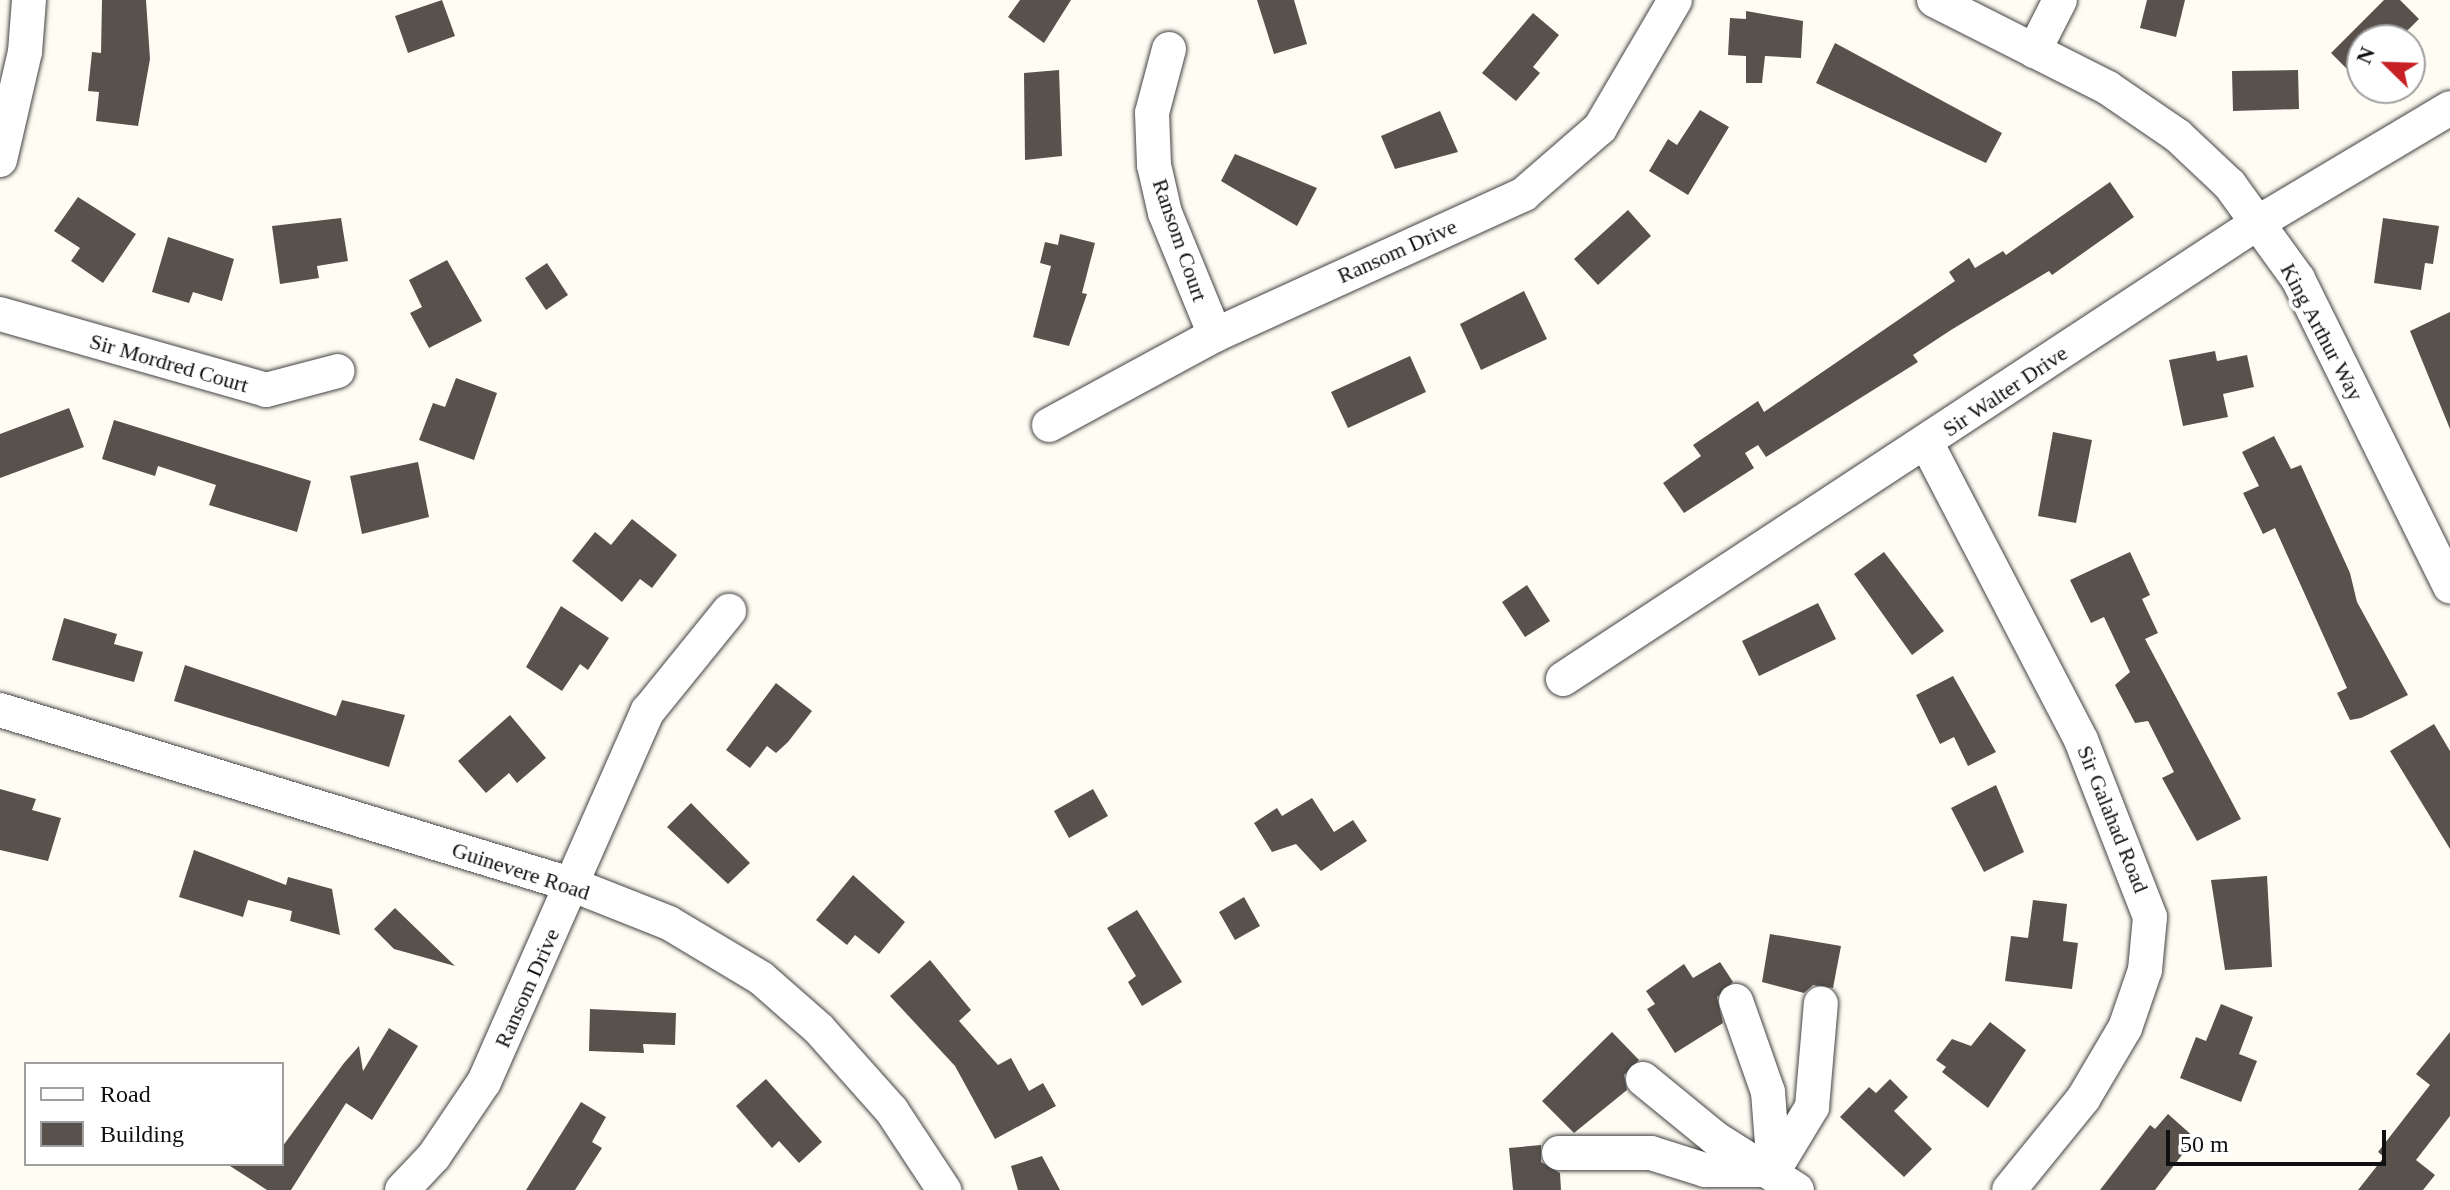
<!DOCTYPE html>
<style>
body{margin:0}
#map{position:relative;width:2450px;height:1190px;overflow:hidden;background:#fffdf3;font-family:Georgia,serif}
div>[style]{position:absolute}
[style*='--x']{left:calc(var(--x)*1px);top:calc(var(--y)*1px);width:calc(var(--w)*1px);rotate:calc(var(--a)*1deg)}
.building>*{inset:0;background:#59514c}
.roads{filter:drop-shadow(0 0 2px #434343) drop-shadow(0 0 2px #434343)}
.minor>*{height:34px;margin:-17px;padding:0 17px;transform-origin:17px;border-radius:17px;background:#fff}
span{translate:-50% -50%;white-space:nowrap;text-align:center;line-height:1.15;-webkit-text-stroke:8px #fff;paint-order:stroke}
.street-label{font-size:22px;color:#101010}
.legend{position:absolute;left:24px;top:1062px;width:260px;height:104px;box-sizing:border-box;background:#fff;border:2px solid #9f9f9f;margin:0;padding:10px 14px;list-style:none;font-size:24px;color:#101010}
.legend li{display:flex;align-items:center;gap:16px;height:40px}
.legend b{width:40px;border:2px solid #9f9f9f}
.north{position:absolute;left:2346px;top:24px;width:80px;height:80px;box-sizing:border-box;background:#fff;border:2px solid #9f9f9f;border-radius:50%;rotate:293deg;font-size:22px;font-weight:700;line-height:32px;text-align:center;color:#101010}
.north::after{content:'';display:block;margin:auto;width:28px;height:36px;background:#c72126;clip-path:polygon(50% 0,100% 100%,50% 72%,0 100%)}
.scale{position:absolute;left:2166px;top:1130px;width:220px;height:36px;box-sizing:border-box;border:4px solid #101010;border-top:0;padding-left:10px;font-size:24px;line-height:28px;white-space:nowrap;color:#101010;-webkit-text-stroke:6px #fff;paint-order:stroke}
</style>
<div id="map">
<div class="building">
<div style="clip-path:polygon(102px 0,146px 0,150px 59px,138px 126px,96px 121px,99px 92px,88px 91px,92px 52px,101px 53px)"></div>
<div style="clip-path:polygon(442px 0,455px 36px,408px 53px,395px 16px)"></div>
<div style="clip-path:polygon(1020px 0,1071px 0,1044px 43px,1008px 17px)"></div>
<div style="clip-path:polygon(1257px 0,1294px 0,1307px 44px,1274px 54px)"></div>
<div style="clip-path:polygon(2147px 0,2185px 0,2176px 37px,2140px 28px)"></div>
<div style="clip-path:polygon(2384px 0,2400px 0,2419px 19px,2398px 40px,2362px 40px,2362px 84px,2331px 53px)"></div>
<div style="clip-path:polygon(1746px 11px,1803px 21px,1801px 58px,1765px 56px,1762px 83px,1746px 83px,1746px 56px,1728px 55px,1730px 18px,1746px 19px)"></div>
<div style="clip-path:polygon(1533px 13px,1559px 35px,1533px 67px,1540px 73px,1516px 101px,1482px 73px)"></div>
<div style="clip-path:polygon(1835px 43px,2002px 133px,1986px 163px,1816px 83px)"></div>
<div style="clip-path:polygon(1059px 70px,1062px 156px,1025px 160px,1024px 73px)"></div>
<div style="clip-path:polygon(2298px 70px,2299px 109px,2233px 111px,2232px 71px)"></div>
<div style="clip-path:polygon(1700px 110px,1729px 127px,1688px 195px,1649px 171px,1668px 139px,1677px 145px)"></div>
<div style="clip-path:polygon(1440px 111px,1458px 152px,1395px 169px,1381px 136px)"></div>
<div style="clip-path:polygon(1235px 154px,1317px 188px,1297px 226px,1221px 181px)"></div>
<div style="clip-path:polygon(2110px 182px,2134px 217px,2052px 275px,2049px 271px,1951px 330px,1913px 355px,1918px 362px,1766px 457px,1758px 445px,1745px 453px,1754px 468px,1684px 513px,1663px 483px,1701px 456px,1693px 445px,1758px 401px,1764px 412px,1955px 281px,1949px 272px,1969px 258px,1975px 268px,2003px 251px,2006px 255px)"></div>
<div style="clip-path:polygon(78px 197px,136px 234px,103px 283px,71px 261px,80px 248px,54px 231px)"></div>
<div style="clip-path:polygon(1628px 210px,1651px 236px,1598px 285px,1574px 259px)"></div>
<div style="clip-path:polygon(341px 218px,348px 261px,317px 266px,319px 278px,280px 284px,272px 226px)"></div>
<div style="clip-path:polygon(2383px 218px,2439px 226px,2433px 264px,2425px 263px,2421px 290px,2374px 283px)"></div>
<div style="clip-path:polygon(1060px 234px,1095px 243px,1082px 293px,1087px 294px,1069px 346px,1033px 337px,1051px 266px,1040px 263px,1045px 242px,1058px 245px)"></div>
<div style="clip-path:polygon(168px 237px,234px 259px,222px 301px,193px 292px,189px 303px,152px 292px)"></div>
<div style="clip-path:polygon(447px 260px,482px 321px,429px 348px,410px 313px,422px 307px,409px 280px)"></div>
<div style="clip-path:polygon(547px 263px,568px 295px,546px 310px,525px 278px)"></div>
<div style="clip-path:polygon(1524px 291px,1547px 339px,1481px 370px,1460px 324px)"></div>
<div style="clip-path:polygon(2450px 312px,2450px 429px,2410px 331px)"></div>
<div style="clip-path:polygon(2215px 351px,2217px 361px,2247px 355px,2254px 387px,2223px 394px,2228px 417px,2183px 426px,2169px 360px)"></div>
<div style="clip-path:polygon(1410px 356px,1426px 392px,1348px 428px,1331px 392px)"></div>
<div style="clip-path:polygon(456px 378px,497px 393px,474px 460px,419px 440px,433px 403px,445px 407px)"></div>
<div style="clip-path:polygon(69px 408px,84px 447px,0 478px,0 434px)"></div>
<div style="clip-path:polygon(114px 420px,311px 481px,297px 532px,209px 505px,216px 485px,158px 466px,155px 476px,102px 459px)"></div>
<div style="clip-path:polygon(2053px 432px,2092px 440px,2076px 523px,2038px 516px)"></div>
<div style="clip-path:polygon(2274px 436px,2291px 469px,2301px 465px,2350px 573px,2357px 602px,2408px 695px,2361px 718px,2350px 720px,2337px 693px,2347px 688px,2275px 528px,2263px 534px,2243px 493px,2259px 486px,2242px 452px)"></div>
<div style="clip-path:polygon(418px 462px,429px 517px,362px 534px,350px 476px)"></div>
<div style="clip-path:polygon(632px 519px,677px 555px,652px 588px,640px 579px,622px 602px,572px 561px,595px 532px,611px 545px)"></div>
<div style="clip-path:polygon(1884px 552px,1944px 631px,1912px 655px,1854px 574px)"></div>
<div style="clip-path:polygon(2130px 552px,2150px 595px,2142px 599px,2158px 633px,2145px 639px,2241px 819px,2197px 841px,2162px 778px,2174px 772px,2148px 721px,2135px 723px,2115px 685px,2130px 672px,2104px 617px,2091px 623px,2070px 580px)"></div>
<div style="clip-path:polygon(1527px 585px,1550px 621px,1525px 637px,1502px 602px)"></div>
<div style="clip-path:polygon(1818px 603px,1836px 639px,1759px 676px,1742px 641px)"></div>
<div style="clip-path:polygon(561px 606px,609px 638px,588px 670px,580px 664px,562px 691px,526px 667px)"></div>
<div style="clip-path:polygon(64px 618px,117px 634px,114px 644px,143px 652px,134px 682px,52px 660px)"></div>
<div style="clip-path:polygon(185px 665px,336px 716px,342px 700px,405px 715px,389px 767px,174px 701px)"></div>
<div style="clip-path:polygon(1953px 676px,1996px 752px,1968px 766px,1954px 737px,1940px 744px,1916px 695px)"></div>
<div style="clip-path:polygon(776px 683px,812px 711px,788px 742px,776px 753px,767px 746px,750px 768px,726px 750px)"></div>
<div style="clip-path:polygon(510px 715px,546px 758px,517px 783px,509px 773px,486px 793px,458px 761px)"></div>
<div style="clip-path:polygon(2434px 724px,2450px 751px,2450px 849px,2390px 751px)"></div>
<div style="clip-path:polygon(1996px 785px,2024px 852px,1984px 872px,1951px 808px)"></div>
<div style="clip-path:polygon(0 789px,36px 799px,32px 810px,61px 818px,48px 861px,0 850px)"></div>
<div style="clip-path:polygon(1093px 789px,1108px 816px,1069px 838px,1054px 811px)"></div>
<div style="clip-path:polygon(1312px 798px,1334px 832px,1353px 820px,1367px 841px,1321px 871px,1296px 844px,1272px 852px,1254px 823px,1277px 808px,1282px 816px)"></div>
<div style="clip-path:polygon(691px 803px,750px 863px,728px 884px,667px 827px)"></div>
<div style="clip-path:polygon(194px 850px,286px 885px,288px 877px,332px 889px,340px 935px,290px 921px,292px 911px,248px 900px,243px 917px,179px 897px)"></div>
<div style="clip-path:polygon(853px 875px,905px 922px,879px 954px,855px 935px,847px 945px,816px 920px)"></div>
<div style="clip-path:polygon(2267px 876px,2272px 967px,2225px 970px,2211px 880px)"></div>
<div style="clip-path:polygon(1244px 897px,1260px 926px,1235px 940px,1219px 912px)"></div>
<div style="clip-path:polygon(2033px 900px,2067px 904px,2063px 941px,2078px 943px,2072px 989px,2005px 981px,2011px 936px,2028px 938px)"></div>
<div style="clip-path:polygon(395px 908px,455px 966px,394px 949px,374px 929px)"></div>
<div style="clip-path:polygon(1137px 910px,1182px 982px,1142px 1006px,1128px 982px,1136px 976px,1107px 928px)"></div>
<div style="clip-path:polygon(1770px 934px,1841px 946px,1833px 988px,1813px 985px,1804px 993px,1762px 982px)"></div>
<div style="clip-path:polygon(930px 960px,971px 1010px,959px 1021px,998px 1065px,1011px 1058px,1029px 1091px,1043px 1083px,1056px 1106px,995px 1139px,955px 1066px,890px 996px)"></div>
<div style="clip-path:polygon(1720px 962px,1733px 982px,1717px 997px,1723px 1023px,1675px 1053px,1647px 1009px,1655px 1004px,1646px 991px,1684px 964px,1693px 978px)"></div>
<div style="clip-path:polygon(2221px 1004px,2253px 1017px,2239px 1054px,2257px 1061px,2241px 1102px,2180px 1078px,2196px 1037px,2206px 1041px)"></div>
<div style="clip-path:polygon(590px 1009px,676px 1013px,675px 1045px,643px 1044px,644px 1053px,589px 1051px)"></div>
<div style="clip-path:polygon(1990px 1022px,2026px 1050px,1988px 1108px,1942px 1072px,1946px 1067px,1936px 1060px,1952px 1039px,1971px 1046px)"></div>
<div style="clip-path:polygon(389px 1028px,418px 1046px,372px 1120px,346px 1103px,291px 1190px,267px 1190px,227px 1164px,282px 1164px,282px 1147px,344px 1063px,359px 1046px,363px 1071px)"></div>
<div style="clip-path:polygon(1612px 1032px,1639px 1060px,1624px 1075px,1627px 1090px,1574px 1133px,1542px 1101px)"></div>
<div style="clip-path:polygon(2450px 1032px,2450px 1116px,2416px 1160px,2435px 1175px,2423px 1190px,2358px 1190px,2384px 1157px,2378px 1152px,2430px 1085px,2416px 1074px)"></div>
<div style="clip-path:polygon(766px 1079px,822px 1142px,799px 1163px,779px 1141px,772px 1148px,736px 1106px)"></div>
<div style="clip-path:polygon(1890px 1079px,1908px 1097px,1894px 1111px,1932px 1149px,1904px 1177px,1840px 1117px,1869px 1087px,1876px 1093px)"></div>
<div style="clip-path:polygon(581px 1102px,606px 1117px,592px 1142px,602px 1148px,575px 1190px,526px 1190px)"></div>
<div style="clip-path:polygon(2168px 1114px,2195px 1138px,2155px 1190px,2100px 1190px,2150px 1125px,2155px 1129px)"></div>
<div style="clip-path:polygon(1541px 1145px,1541px 1162px,1560px 1173px,1561px 1190px,1513px 1190px,1509px 1148px)"></div>
<div style="clip-path:polygon(1042px 1156px,1060px 1190px,1018px 1190px,1011px 1166px)"></div>
</div>
<div class="roads">
<div class="minor">
<div style="--x:1934;--y:0;--w:195;--a:26.8"></div>
<div style="--x:2108;--y:88;--w:85;--a:34.4"></div>
<div style="--x:2178;--y:136;--w:71;--a:43.3"></div>
<div style="--x:2230;--y:185;--w:116;--a:54.1"></div>
<div style="--x:2298;--y:279;--w:343;--a:63.7"></div>
<div style="--x:1169;--y:49;--w:66;--a:104.9"></div>
<div style="--x:1152;--y:113;--w:52;--a:87.8"></div>
<div style="--x:1154;--y:165;--w:49;--a:77.1"></div>
<div style="--x:1165;--y:213;--w:132;--a:67.7"></div>
<div style="--x:2034;--y:51;--w:57;--a:-63"></div>
<div style="--x:0;--y:160;--w:111;--a:-77"></div>
<div style="--x:25;--y:52;--w:52;--a:-85.6"></div>
<div style="--x:0;--y:314;--w:277;--a:15.9"></div>
<div style="--x:266;--y:390;--w:74;--a:-14.8"></div>
<div style="--x:1049;--y:425;--w:189;--a:-28.5"></div>
<div style="--x:1215;--y:335;--w:340;--a:-24.5"></div>
<div style="--x:1524;--y:194;--w:101;--a:-41"></div>
<div style="--x:1600;--y:128;--w:148;--a:-59.6"></div>
<div style="--x:1927;--y:444;--w:334;--a:62.5"></div>
<div style="--x:2081;--y:740;--w:190;--a:68.7"></div>
<div style="--x:2150;--y:917;--w:53;--a:95.4"></div>
<div style="--x:2145;--y:970;--w:61;--a:109"></div>
<div style="--x:2125;--y:1028;--w:82;--a:120.6"></div>
<div style="--x:2083;--y:1099;--w:117;--a:129.1"></div>
<div style="--x:1563;--y:679;--w:833;--a:-33.29"></div>
<div style="--x:2259;--y:222;--w:222;--a:-30.8"></div>
<div style="--x:0;--y:710;--w:599;--a:16.98"></div>
<div style="--x:573;--y:885;--w:103;--a:21.6"></div>
<div style="--x:669;--y:923;--w:107;--a:30.9"></div>
<div style="--x:761;--y:978;--w:77;--a:41.3"></div>
<div style="--x:819;--y:1029;--w:110;--a:48.3"></div>
<div style="--x:892;--y:1111;--w:95;--a:56.6"></div>
<div style="--x:1736;--y:1001;--w:96;--a:70.6"></div>
<div style="--x:1768;--y:1092;--w:78;--a:85.6"></div>
<div style="--x:1643;--y:1079;--w:93;--a:39.3"></div>
<div style="--x:1715;--y:1138;--w:97;--a:32.4"></div>
<div style="--x:1559;--y:1153;--w:92;--a:0"></div>
<div style="--x:1651;--y:1153;--w:57;--a:17.5"></div>
<div style="--x:1705;--y:1170;--w:69;--a:0"></div>
<div style="--x:1774;--y:1170;--w:74;--a:-58.9"></div>
<div style="--x:1812;--y:1107;--w:104;--a:-85.1"></div>
<div style="--x:402;--y:1190;--w:47;--a:-46.7"></div>
<div style="--x:434;--y:1156;--w:89;--a:-56"></div>
<div style="--x:484;--y:1082;--w:406;--a:-66.2"></div>
<div style="--x:648;--y:711;--w:129;--a:-51"></div>
</div>
</div>
<div class="street-label">
<span style="left:1180px;top:240px;rotate:71deg">Ransom Court</span>
<span style="left:1397px;top:251px;rotate:-24deg">Ransom Drive</span>
<span style="left:2322px;top:332px;rotate:62deg">King Arthur Way</span>
<span style="left:169px;top:363px;rotate:16deg">Sir Mordred Court</span>
<span style="left:2005px;top:391px;rotate:-34deg">Sir Walter Drive</span>
<span style="left:2113px;top:819px;rotate:68deg">Sir Galahad Road</span>
<span style="left:521px;top:871px;rotate:18deg">Guinevere Road</span>
<span style="left:527px;top:988px;rotate:-66deg">Ransom Drive</span>
</div>
<ul class="legend">
<li><b style="height:10px;background:#fff"></b>Road</li>
<li><b style="height:22px;background:#59514c"></b>Building</li>
</ul>
<div class="north">N</div>
<div class="scale">50 m</div>
</div>
